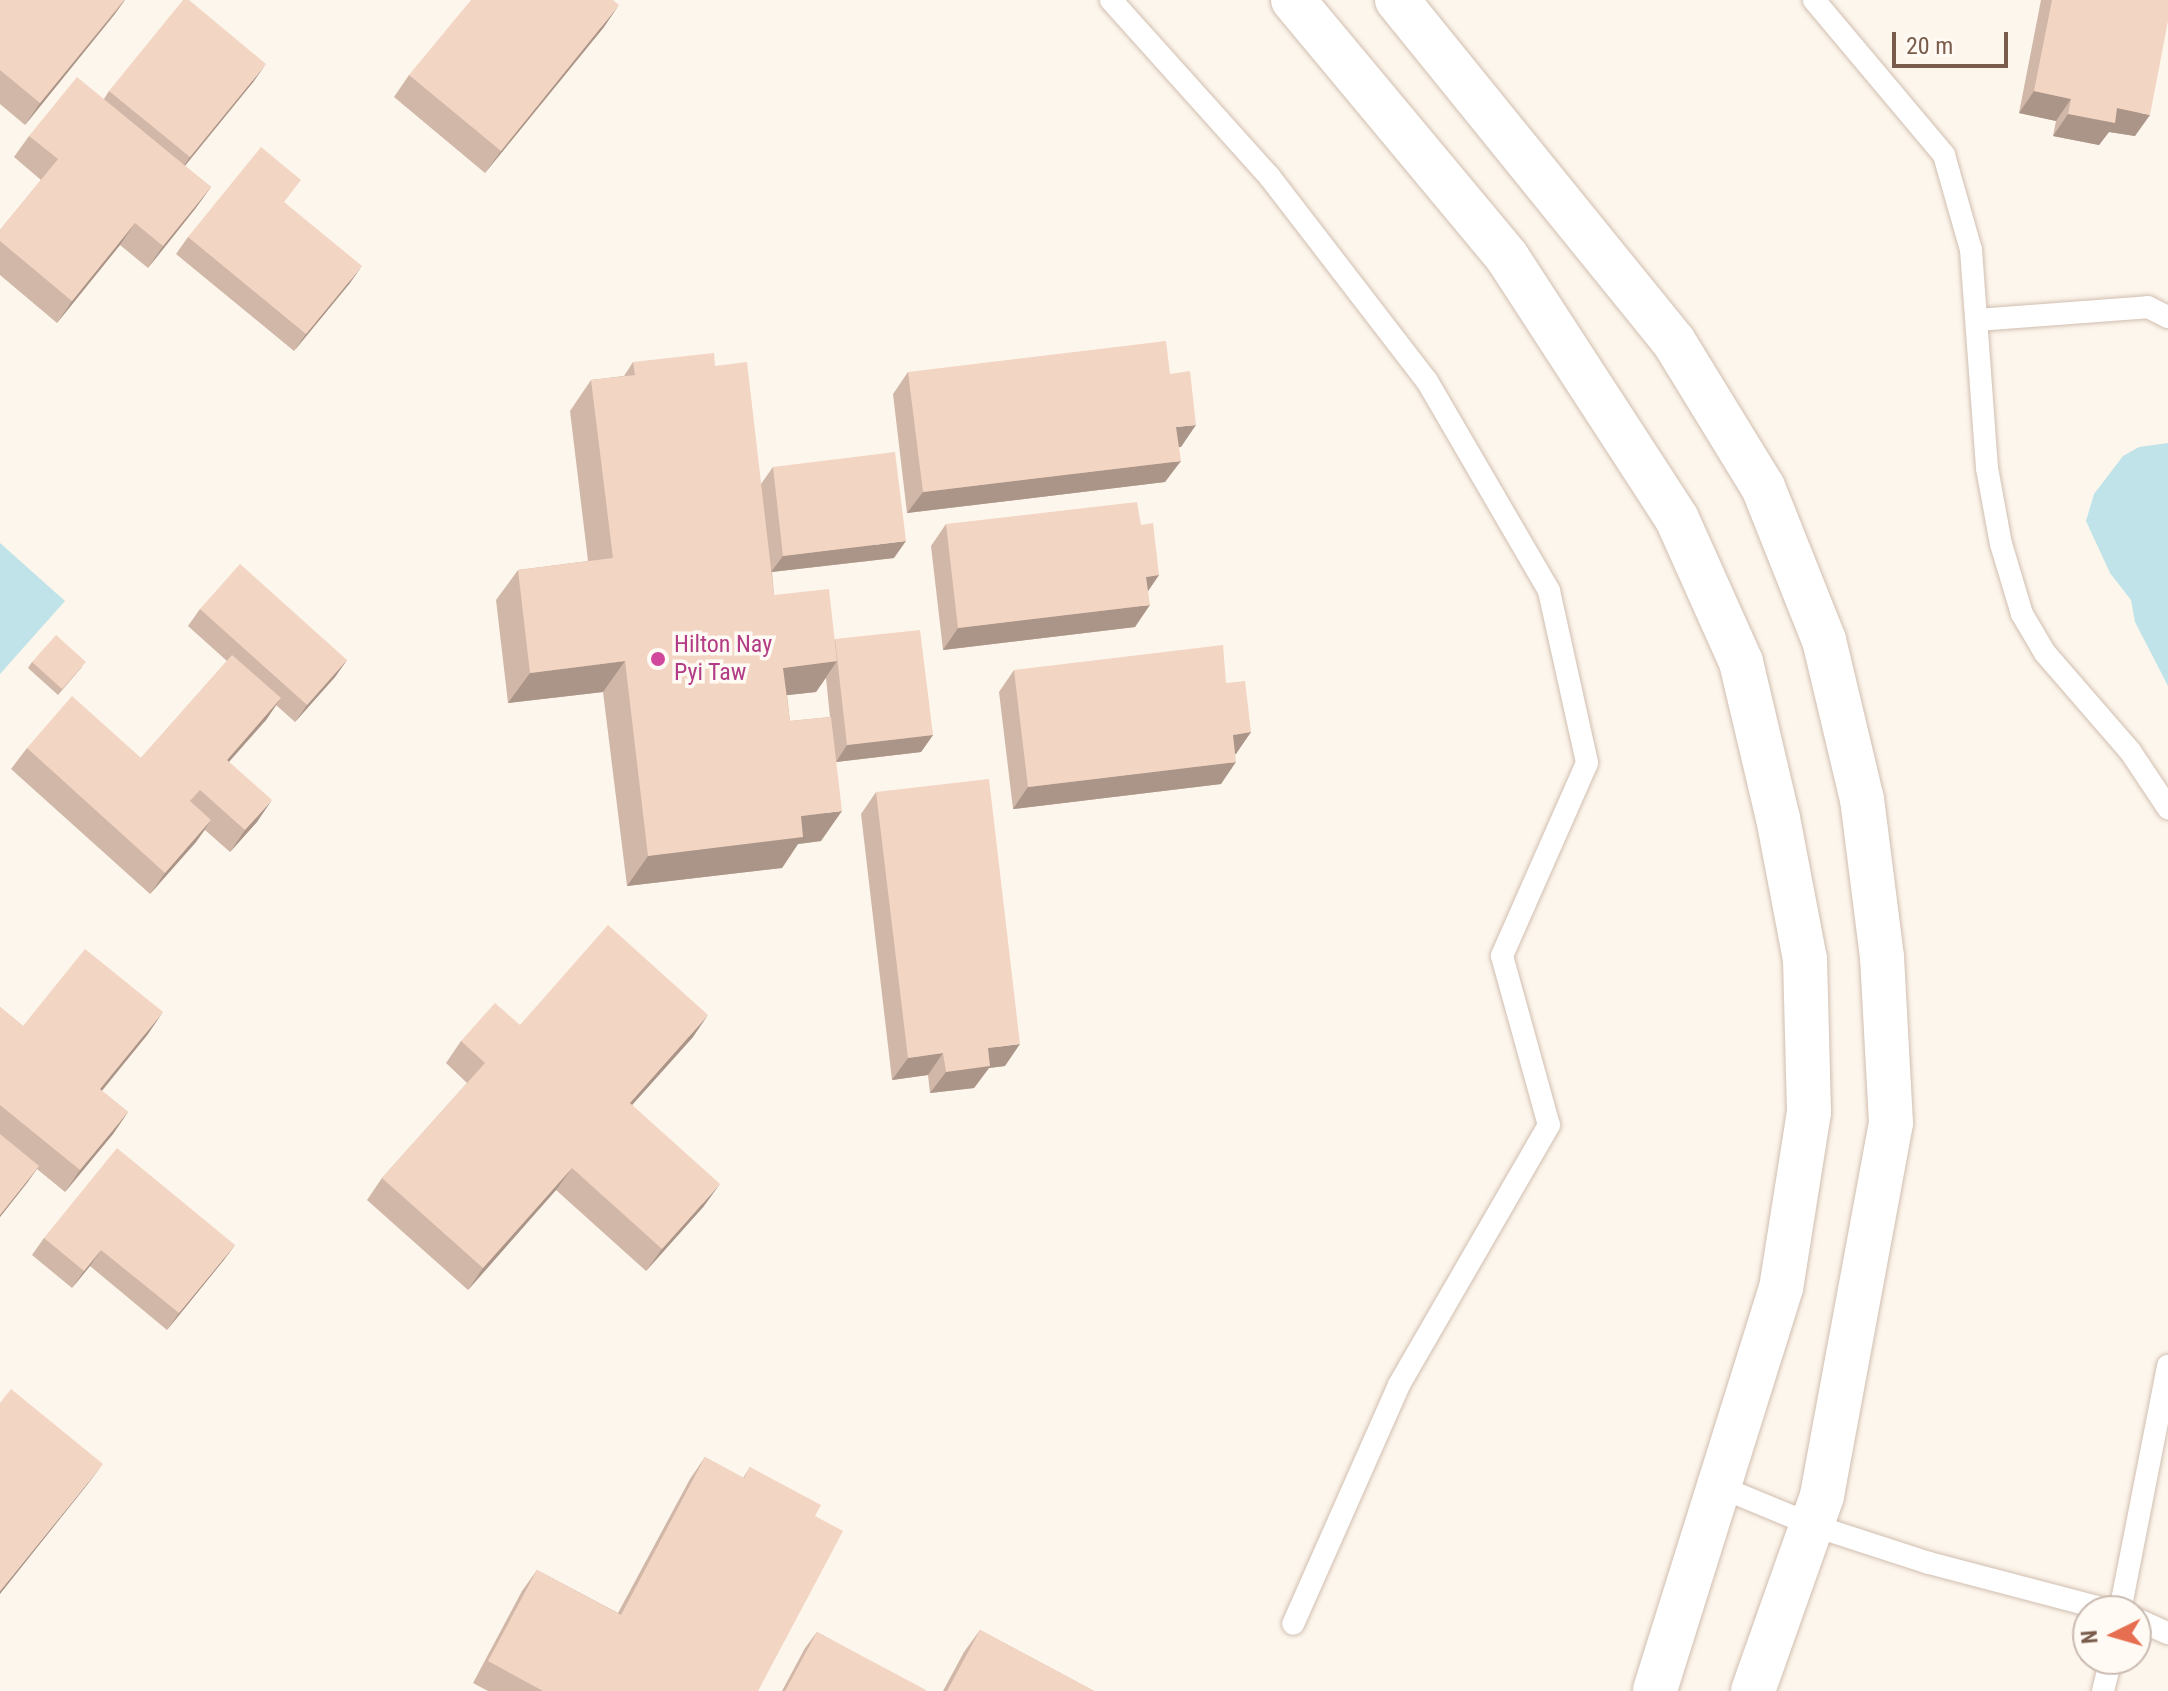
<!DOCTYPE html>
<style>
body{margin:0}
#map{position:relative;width:2168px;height:1691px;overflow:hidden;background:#fdf6ec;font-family:"Roboto Condensed",sans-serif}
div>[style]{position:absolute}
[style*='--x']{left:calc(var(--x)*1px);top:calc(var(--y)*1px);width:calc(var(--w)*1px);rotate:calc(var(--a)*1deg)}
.water>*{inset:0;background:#bfe3e8}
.roads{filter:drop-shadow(0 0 2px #d1beb0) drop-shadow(0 0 2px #d1beb0)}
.service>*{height:22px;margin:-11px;padding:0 11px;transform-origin:11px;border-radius:11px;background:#fff}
.secondary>*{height:44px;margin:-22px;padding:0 22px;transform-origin:22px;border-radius:22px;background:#fff}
.wall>*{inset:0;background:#d1b7a8}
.shaded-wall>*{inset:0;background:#aa9588}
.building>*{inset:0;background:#f3d5c3}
.dots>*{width:22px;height:22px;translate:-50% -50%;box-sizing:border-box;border:4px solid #fffaf3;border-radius:50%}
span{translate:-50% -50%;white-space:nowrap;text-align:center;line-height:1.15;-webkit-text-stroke:7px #fffaf3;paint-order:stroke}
.hotel-label{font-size:24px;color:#b23c85}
.left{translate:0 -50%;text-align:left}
.north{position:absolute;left:2072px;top:1595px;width:80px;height:80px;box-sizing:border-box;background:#fffaf3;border:2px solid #cabbb1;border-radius:50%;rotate:265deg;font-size:22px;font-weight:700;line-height:32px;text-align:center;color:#7a5c4d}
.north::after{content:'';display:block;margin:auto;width:28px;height:36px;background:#e76f51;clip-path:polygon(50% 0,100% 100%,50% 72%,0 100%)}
.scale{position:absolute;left:1892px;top:32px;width:116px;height:36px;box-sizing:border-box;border:4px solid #7a5c4d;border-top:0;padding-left:10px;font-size:24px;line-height:28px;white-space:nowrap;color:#7a5c4d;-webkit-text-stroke:6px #fffaf3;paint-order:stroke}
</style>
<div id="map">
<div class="water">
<div style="clip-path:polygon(2168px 443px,2168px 686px,2135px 622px,2131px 600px,2110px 573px,2086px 521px,2094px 494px,2123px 456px,2139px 447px)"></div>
<div style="clip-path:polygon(0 543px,65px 601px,0 674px)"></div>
</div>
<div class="roads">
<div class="service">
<div style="--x:1111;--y:0;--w:237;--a:48.1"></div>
<div style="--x:1269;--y:176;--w:259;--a:52.4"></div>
<div style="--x:1427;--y:381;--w:243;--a:59.8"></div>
<div style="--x:1549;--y:591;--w:176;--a:77.5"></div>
<div style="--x:1587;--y:763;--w:211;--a:113.8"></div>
<div style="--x:1502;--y:956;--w:175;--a:74.5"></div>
<div style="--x:1549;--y:1125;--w:300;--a:120"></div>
<div style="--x:1399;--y:1385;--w:261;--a:113.9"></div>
<div style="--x:1814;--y:0;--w:202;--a:50"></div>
<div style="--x:1944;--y:155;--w:99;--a:74.1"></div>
<div style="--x:1971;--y:250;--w:219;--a:85.8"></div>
<div style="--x:1987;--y:468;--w:77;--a:79.6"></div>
<div style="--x:2001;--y:544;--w:73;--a:73.3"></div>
<div style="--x:2022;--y:614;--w:45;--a:59.5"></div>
<div style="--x:2045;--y:653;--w:130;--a:49.1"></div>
<div style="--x:2130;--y:751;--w:69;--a:56.3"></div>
<div style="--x:1977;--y:320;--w:171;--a:-4.3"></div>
<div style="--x:2148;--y:307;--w:22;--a:27"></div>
<div style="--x:1718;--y:1486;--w:102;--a:22.5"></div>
<div style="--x:1812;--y:1525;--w:123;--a:18"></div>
<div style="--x:1929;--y:1563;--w:189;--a:14.7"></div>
<div style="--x:2120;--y:1611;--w:250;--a:-78.9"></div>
<div style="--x:2136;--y:1619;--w:35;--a:24"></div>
<div style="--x:2103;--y:1691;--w:33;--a:-76"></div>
</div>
<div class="secondary">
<div style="--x:1293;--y:0;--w:334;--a:50.2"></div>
<div style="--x:1507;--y:257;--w:312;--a:57"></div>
<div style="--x:1677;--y:519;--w:157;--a:65.9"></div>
<div style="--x:1741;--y:662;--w:160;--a:76.7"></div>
<div style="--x:1778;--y:818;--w:144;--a:79.2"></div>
<div style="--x:1805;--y:959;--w:153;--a:88.5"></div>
<div style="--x:1809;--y:1112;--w:178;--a:99"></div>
<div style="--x:1781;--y:1288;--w:422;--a:107.4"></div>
<div style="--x:1397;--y:0;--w:440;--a:51"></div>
<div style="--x:1674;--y:342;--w:170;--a:58.5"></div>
<div style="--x:1763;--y:487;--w:165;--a:68.3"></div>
<div style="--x:1824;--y:640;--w:163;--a:76.6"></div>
<div style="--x:1862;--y:799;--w:159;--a:82.8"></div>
<div style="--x:1882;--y:957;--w:166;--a:86.9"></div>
<div style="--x:1891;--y:1123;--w:379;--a:100.5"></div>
<div style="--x:1822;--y:1496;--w:207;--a:109.5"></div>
</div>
</div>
<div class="wall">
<div style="clip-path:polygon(0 0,125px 0,114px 15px,25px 125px,0 104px)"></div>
<div style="clip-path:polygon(2041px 0,2168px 0,2135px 136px,2109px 132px,2099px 145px,2053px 136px,2056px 121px,2019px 113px)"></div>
<div style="clip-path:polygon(604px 27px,485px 173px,394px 97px,409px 75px)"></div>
<div style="clip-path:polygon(254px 81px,185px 166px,211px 187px,195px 209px,148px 268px,120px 245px,57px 323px,0 275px,0 230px,41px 180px,14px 157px,29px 136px,104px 99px,109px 91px)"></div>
<div style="clip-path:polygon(285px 203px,350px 283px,294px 351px,176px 254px,188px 237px)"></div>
<div style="clip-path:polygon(evenodd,633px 362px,715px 366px,761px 484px,773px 467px,894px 558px,772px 572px,774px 595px,835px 640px,933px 735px,921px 752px,836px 762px,821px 841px,798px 844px,782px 868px,627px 886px,603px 692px,508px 703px,496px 600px,518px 570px,588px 561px,570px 411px,591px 380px,624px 376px,633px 362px,826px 678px,830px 717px,790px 721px,787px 695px,816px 692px,826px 678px)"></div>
<div style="clip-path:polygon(908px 372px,1170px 374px,1181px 447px,1179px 447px,1165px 482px,907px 513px,893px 394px)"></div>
<div style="clip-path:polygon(946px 524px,1141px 525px,1159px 575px,1148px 591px,1135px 627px,943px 650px,931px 546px)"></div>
<div style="clip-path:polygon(200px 609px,347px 660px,335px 677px,295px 722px,276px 705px,266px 720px,229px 762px,257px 822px,230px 852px,205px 830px,196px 842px,150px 894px,11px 769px,27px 748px,141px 758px,227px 661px,188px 626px)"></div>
<div style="clip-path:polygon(32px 662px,82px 667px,58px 695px,28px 668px)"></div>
<div style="clip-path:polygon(1014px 670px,1226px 683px,1251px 732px,1235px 754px,1221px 784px,1013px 809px,999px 692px)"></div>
<div style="clip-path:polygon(876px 792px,1005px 1066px,989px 1068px,974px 1088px,930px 1093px,928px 1075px,892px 1080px,861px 814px)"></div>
<div style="clip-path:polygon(0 1007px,23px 1026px,148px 1034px,102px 1091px,128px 1112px,113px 1134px,65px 1192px,37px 1169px,0 1217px)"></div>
<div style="clip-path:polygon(520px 1025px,693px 1037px,632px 1105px,704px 1206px,646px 1271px,556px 1190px,468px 1290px,367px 1200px,382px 1178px,467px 1083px,446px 1063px,461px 1041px)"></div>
<div style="clip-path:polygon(44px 1238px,235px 1245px,223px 1261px,167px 1330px,90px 1266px,72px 1288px,32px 1255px)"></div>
<div style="clip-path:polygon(705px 1457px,743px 1478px,750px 1467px,815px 1516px,758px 1691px,488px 1691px,473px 1683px,522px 1591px,537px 1570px,618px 1613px,690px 1479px)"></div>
<div style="clip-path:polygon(980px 1630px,1094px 1691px,943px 1691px,964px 1652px)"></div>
<div style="clip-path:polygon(817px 1632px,925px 1691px,782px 1691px,805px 1648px)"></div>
</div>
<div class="shaded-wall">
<div style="clip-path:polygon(125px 0,114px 15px,25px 125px,40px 103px)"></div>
<div style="clip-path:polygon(619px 5px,604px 27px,485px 173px,501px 151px)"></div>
<div style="clip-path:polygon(266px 64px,254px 81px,178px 174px,190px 157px)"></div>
<div style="clip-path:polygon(2034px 91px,2071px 99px,2056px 121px,2019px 113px)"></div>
<div style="clip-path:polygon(2117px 108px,2150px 115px,2135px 136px,2109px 132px,2099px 145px,2053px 136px,2068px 114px)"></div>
<div style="clip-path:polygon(211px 187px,195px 209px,148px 268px,163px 246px)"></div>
<div style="clip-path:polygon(135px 223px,120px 245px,57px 323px,72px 301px)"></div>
<div style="clip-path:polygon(362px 266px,350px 283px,294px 351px,306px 334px)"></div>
<div style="clip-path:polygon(1196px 425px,1181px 447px,1161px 449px,1176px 427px)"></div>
<div style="clip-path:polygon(1181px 461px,1165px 482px,907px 513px,923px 492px)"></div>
<div style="clip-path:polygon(906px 541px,894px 558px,771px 572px,783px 556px)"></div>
<div style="clip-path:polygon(1159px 575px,1144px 597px,1146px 577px)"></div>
<div style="clip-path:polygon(1150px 605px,1135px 627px,943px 650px,958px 628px)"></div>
<div style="clip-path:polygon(347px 660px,335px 677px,295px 722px,307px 705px)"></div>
<div style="clip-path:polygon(625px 661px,603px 692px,508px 703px,530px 673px)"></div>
<div style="clip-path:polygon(837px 661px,816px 692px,762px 698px,783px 668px)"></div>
<div style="clip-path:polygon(281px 698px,266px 720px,211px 782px,227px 760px)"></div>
<div style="clip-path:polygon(1251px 732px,1236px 754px,1218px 757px,1233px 735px)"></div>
<div style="clip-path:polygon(933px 735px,921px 752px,836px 762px,847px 745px)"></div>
<div style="clip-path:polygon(1236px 762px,1221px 784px,1013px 809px,1028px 787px)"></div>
<div style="clip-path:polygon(272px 800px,257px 822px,230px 852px,245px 830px)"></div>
<div style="clip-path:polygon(842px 811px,821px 841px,798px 844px,782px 868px,627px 886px,648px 856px,801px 816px)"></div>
<div style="clip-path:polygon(211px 820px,196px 842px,150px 894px,165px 873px)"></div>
<div style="clip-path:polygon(163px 1012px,148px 1034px,85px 1111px,100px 1089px)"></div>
<div style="clip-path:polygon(708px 1015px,693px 1037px,614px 1125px,630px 1103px)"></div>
<div style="clip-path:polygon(1020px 1044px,1005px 1066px,989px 1068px,974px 1088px,930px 1093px,946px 1072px,988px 1048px)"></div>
<div style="clip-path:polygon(943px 1053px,928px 1075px,892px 1080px,908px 1058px)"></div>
<div style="clip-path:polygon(128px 1112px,113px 1134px,65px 1192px,80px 1170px)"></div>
<div style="clip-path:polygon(39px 1166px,27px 1183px,0 1217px,0 1215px)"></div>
<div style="clip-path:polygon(572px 1168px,556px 1190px,468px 1290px,483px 1268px)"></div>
<div style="clip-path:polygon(720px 1184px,704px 1206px,646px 1271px,662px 1249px)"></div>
<div style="clip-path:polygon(235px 1245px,223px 1261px,167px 1330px,179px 1313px)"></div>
<div style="clip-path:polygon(101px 1250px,90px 1266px,72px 1288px,84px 1271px)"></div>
<div style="clip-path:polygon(103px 1464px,87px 1485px,0 1594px,0 1591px)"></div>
</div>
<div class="building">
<div style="clip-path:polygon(0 0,124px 0,40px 103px,0 70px)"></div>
<div style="clip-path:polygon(183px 0,189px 0,266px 64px,190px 157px,109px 91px)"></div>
<div style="clip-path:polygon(471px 0,613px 0,619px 5px,501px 151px,409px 75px)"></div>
<div style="clip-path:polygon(2052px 0,2168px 0,2168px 21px,2150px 115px,2117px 108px,2115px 123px,2068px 114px,2071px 99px,2034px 91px)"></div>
<div style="clip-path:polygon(77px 77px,211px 187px,163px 246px,135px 223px,72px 301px,0 241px,0 230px,58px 159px,29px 136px)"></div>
<div style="clip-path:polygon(261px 147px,301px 180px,284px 202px,362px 266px,306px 334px,188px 237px)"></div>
<div style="clip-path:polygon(1166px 341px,1170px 374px,1190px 371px,1196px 425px,1176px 427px,1181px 461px,923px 492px,908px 372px)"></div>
<div style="clip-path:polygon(714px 353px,715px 366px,747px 362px,774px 595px,829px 589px,837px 661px,783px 668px,790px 721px,831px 717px,842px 811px,801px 816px,803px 837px,648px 856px,625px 661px,530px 673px,518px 570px,613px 558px,591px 380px,635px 375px,633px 362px)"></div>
<div style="clip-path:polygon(895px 452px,906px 541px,783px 556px,773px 467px)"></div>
<div style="clip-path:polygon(1137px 502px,1141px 525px,1153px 523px,1159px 575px,1146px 577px,1150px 605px,958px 628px,946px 524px)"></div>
<div style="clip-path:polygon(240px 564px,347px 660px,307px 705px,200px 609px)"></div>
<div style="clip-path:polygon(920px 630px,933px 735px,847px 745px,835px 639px)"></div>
<div style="clip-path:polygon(56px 635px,86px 662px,62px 689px,32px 662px)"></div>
<div style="clip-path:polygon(1223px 645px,1226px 683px,1245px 681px,1251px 732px,1233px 735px,1236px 762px,1028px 787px,1014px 670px)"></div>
<div style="clip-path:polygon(232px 655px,281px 698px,227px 760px,272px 800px,245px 830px,200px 790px,190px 801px,211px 820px,165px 873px,27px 748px,72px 696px,141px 758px)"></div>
<div style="clip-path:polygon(989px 779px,1020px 1044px,988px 1048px,990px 1066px,946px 1072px,943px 1053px,908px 1058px,876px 792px)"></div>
<div style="clip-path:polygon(608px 925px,708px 1015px,630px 1103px,720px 1184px,662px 1249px,572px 1168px,483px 1268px,382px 1178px,485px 1063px,461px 1041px,495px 1003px,520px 1025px)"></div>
<div style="clip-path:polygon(85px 949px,163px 1012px,100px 1089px,128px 1112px,80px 1170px,0 1105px,0 1007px,23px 1026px)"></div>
<div style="clip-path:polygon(0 1134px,39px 1166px,0 1215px)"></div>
<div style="clip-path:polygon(117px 1148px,235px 1245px,179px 1313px,101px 1250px,84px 1271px,44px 1238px)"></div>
<div style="clip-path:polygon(11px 1389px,103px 1464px,0 1591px,0 1403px)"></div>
<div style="clip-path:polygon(705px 1457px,744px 1478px,750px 1467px,821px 1505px,815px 1516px,843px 1531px,758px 1691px,543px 1691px,488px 1661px,537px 1570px,621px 1615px)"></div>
<div style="clip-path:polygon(980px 1630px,1094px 1691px,947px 1691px)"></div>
<div style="clip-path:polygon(817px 1632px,926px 1690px,925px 1691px,785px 1691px)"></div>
</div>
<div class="dots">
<div style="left:658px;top:659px;background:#d1479c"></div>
</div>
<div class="hotel-label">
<span class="left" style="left:674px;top:659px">Hilton Nay<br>Pyi Taw</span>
</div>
<div class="north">N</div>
<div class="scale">20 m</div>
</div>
